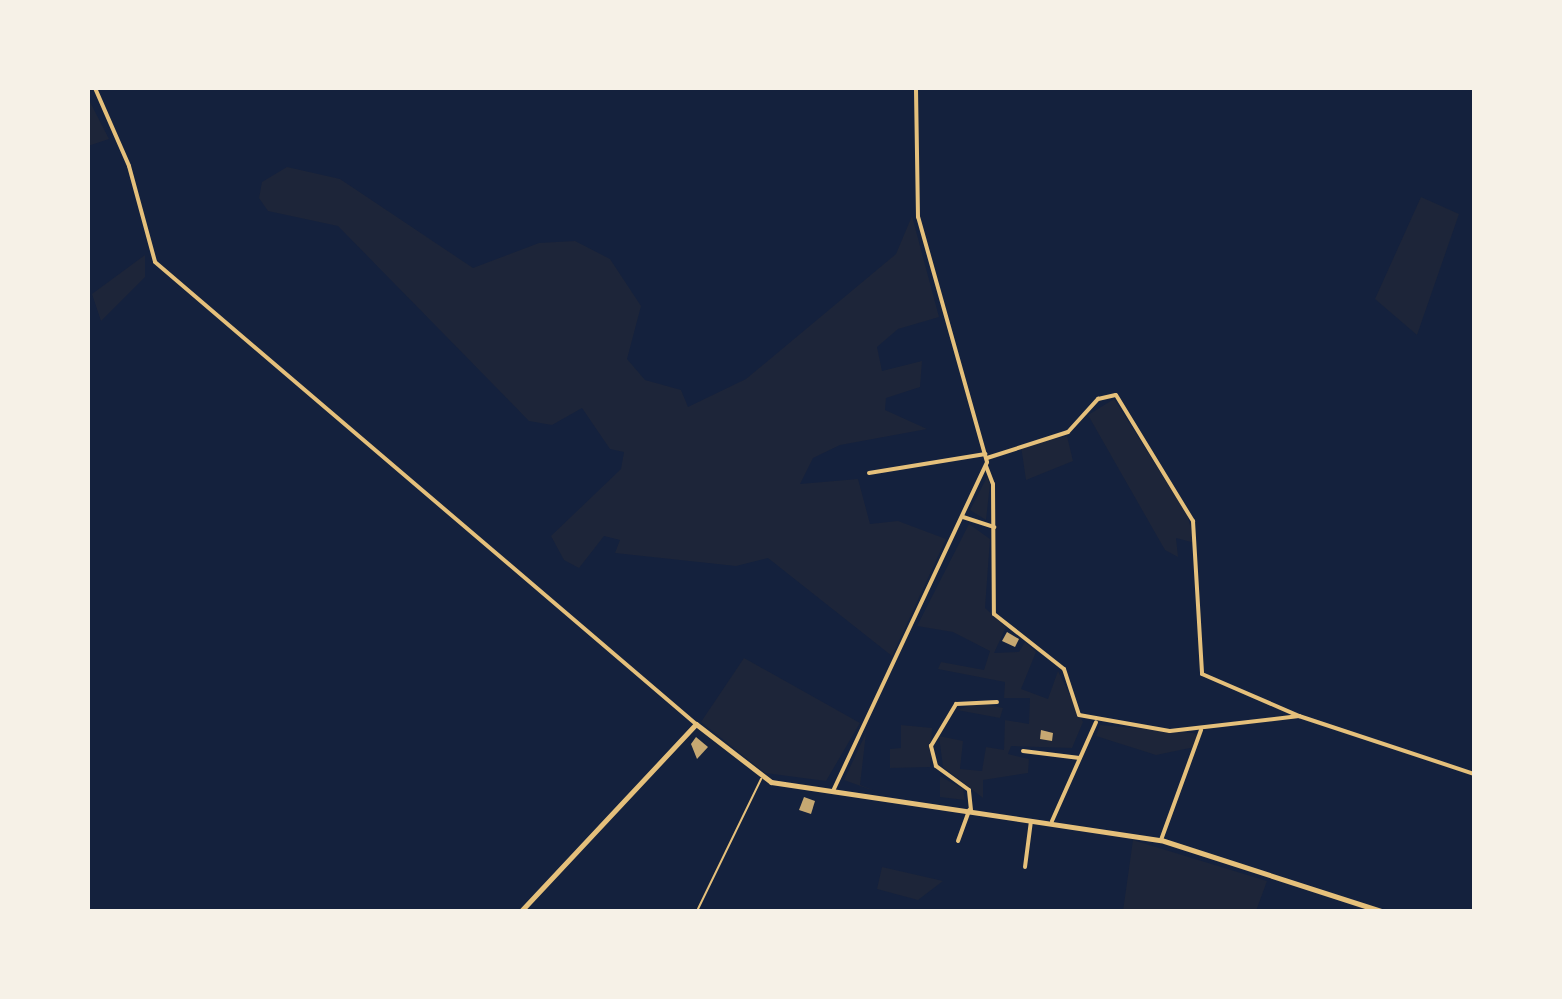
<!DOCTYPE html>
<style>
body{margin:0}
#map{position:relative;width:1562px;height:999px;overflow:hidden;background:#14213d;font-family:"Titillium Web",sans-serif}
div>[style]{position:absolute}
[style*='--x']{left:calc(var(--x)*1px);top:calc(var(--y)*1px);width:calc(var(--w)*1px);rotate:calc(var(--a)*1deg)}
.green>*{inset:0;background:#1d2539}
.building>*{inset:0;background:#c6a872}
.path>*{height:2px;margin:-1px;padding:0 1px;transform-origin:1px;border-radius:1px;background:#e5c07b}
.minor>*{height:4px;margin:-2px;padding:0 2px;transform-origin:2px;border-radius:2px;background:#e5c07b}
.tertiary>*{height:5px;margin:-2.5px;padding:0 2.5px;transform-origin:2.5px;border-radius:2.5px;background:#e5c07b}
span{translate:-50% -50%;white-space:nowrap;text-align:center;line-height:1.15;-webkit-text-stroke:6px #f6f1e7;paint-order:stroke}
.frame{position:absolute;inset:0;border:90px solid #f6f1e7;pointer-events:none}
</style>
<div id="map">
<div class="green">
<div style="clip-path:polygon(88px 98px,109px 139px,88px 146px)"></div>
<div style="clip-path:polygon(287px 167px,340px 179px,473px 268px,539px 243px,575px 241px,610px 259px,641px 306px,627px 359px,645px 380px,681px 390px,688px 407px,746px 379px,896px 254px,912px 216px,939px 317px,898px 329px,877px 347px,882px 371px,922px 361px,920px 387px,886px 398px,885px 410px,927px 429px,840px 445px,813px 458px,800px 484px,858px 479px,870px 524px,898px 521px,946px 539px,892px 656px,768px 558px,736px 566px,615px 553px,620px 540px,604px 536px,579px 568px,564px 560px,551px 536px,621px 469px,624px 452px,610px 449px,582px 408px,552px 425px,529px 421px,338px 226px,268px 211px,259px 198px,262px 182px)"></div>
<div style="clip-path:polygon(1421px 197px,1459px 214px,1417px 335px,1375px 299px)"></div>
<div style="clip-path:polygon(145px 255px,145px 277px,101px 321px,92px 294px)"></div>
<div style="clip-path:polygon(1114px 399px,1187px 514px,1195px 543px,1176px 538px,1178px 557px,1165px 550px,1088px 415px)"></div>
<div style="clip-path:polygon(1067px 436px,1073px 461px,1026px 480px,1021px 446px)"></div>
<div style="clip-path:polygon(987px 477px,990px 484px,986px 520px,970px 510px)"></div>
<div style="clip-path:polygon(969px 524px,990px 539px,985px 608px,1006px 627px,994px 653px,1019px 652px,1025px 642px,1036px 652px,1021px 689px,1048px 699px,1058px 671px,1083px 722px,1072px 748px,1011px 746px,1008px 754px,1029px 759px,1028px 773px,983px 780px,983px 798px,943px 767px,939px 736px,963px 741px,960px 769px,982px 771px,986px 747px,1004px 750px,1005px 720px,1029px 724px,1030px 698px,1004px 698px,1005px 682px,938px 669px,941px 662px,984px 670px,990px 651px,953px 632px,917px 626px)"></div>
<div style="clip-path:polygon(744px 658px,860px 723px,826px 781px,765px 773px,701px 722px)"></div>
<div style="clip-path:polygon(978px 703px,1003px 708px,1000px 718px,957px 710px)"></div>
<div style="clip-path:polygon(901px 725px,932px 728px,930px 767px,890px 768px,890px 749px,901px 748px)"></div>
<div style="clip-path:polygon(1100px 725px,1193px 733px,1197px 735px,1195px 747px,1156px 755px,1096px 736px)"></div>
<div style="clip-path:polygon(866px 733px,860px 785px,880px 793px,844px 780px)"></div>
<div style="clip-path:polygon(940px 776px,963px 789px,965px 800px,940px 797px)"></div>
<div style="clip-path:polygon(1133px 840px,1267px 881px,1256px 911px,1123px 911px)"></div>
<div style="clip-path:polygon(882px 867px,943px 881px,918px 900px,877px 889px)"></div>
</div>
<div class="building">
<div style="clip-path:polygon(1007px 632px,1019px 639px,1015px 647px,1002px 641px)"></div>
<div style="clip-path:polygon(1041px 730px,1053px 733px,1052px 741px,1040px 739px)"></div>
<div style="clip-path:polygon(696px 737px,708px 747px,697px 759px,691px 744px)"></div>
<div style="clip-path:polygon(804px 797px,815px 801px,811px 814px,799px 810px)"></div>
</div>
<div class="path">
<div style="--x:697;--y:911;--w:147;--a:-64.1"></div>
</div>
<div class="minor">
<div style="--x:95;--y:88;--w:85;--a:66.4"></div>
<div style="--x:129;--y:166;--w:99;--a:74.8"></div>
<div style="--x:155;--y:262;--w:711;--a:40.5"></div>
<div style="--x:987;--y:458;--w:85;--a:-17.8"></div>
<div style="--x:1068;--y:432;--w:45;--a:-47.7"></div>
<div style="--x:1098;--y:399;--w:18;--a:-13"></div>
<div style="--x:1116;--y:395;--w:148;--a:58.6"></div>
<div style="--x:1193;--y:521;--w:153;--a:86.6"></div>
<div style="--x:1202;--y:674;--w:106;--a:23.4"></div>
<div style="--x:1299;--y:716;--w:184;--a:18.3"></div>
<div style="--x:986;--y:466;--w:19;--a:69"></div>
<div style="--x:993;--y:484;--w:130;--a:89.6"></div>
<div style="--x:994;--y:614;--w:89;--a:38.2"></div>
<div style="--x:1064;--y:669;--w:48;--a:71.9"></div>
<div style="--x:1079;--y:715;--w:92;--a:10"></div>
<div style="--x:1170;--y:731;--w:130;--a:-6.6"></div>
<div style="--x:869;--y:473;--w:118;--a:-9.3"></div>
<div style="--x:963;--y:517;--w:33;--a:18"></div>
<div style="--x:1023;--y:751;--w:57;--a:7"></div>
<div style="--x:833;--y:791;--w:363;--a:-64.9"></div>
<div style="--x:987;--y:462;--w:255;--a:-105.7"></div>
<div style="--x:918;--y:217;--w:129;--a:-90.9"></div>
<div style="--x:971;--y:810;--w:20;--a:-96"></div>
<div style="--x:969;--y:790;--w:41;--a:-144"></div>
<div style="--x:936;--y:766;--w:21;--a:-104"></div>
<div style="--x:931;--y:746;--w:49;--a:-59.2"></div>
<div style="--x:956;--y:704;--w:41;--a:-2.8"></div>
<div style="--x:1052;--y:821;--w:108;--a:-66"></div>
<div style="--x:1161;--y:840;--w:117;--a:-70"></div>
<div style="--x:958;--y:841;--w:33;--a:-70"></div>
<div style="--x:1025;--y:867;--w:46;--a:-82.6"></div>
</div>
<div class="tertiary">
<div style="--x:521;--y:911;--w:256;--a:-46.9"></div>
<div style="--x:696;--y:724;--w:95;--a:37.7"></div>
<div style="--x:771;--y:782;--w:394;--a:8.5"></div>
<div style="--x:1161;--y:840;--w:231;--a:17.9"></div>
</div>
<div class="frame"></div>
</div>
